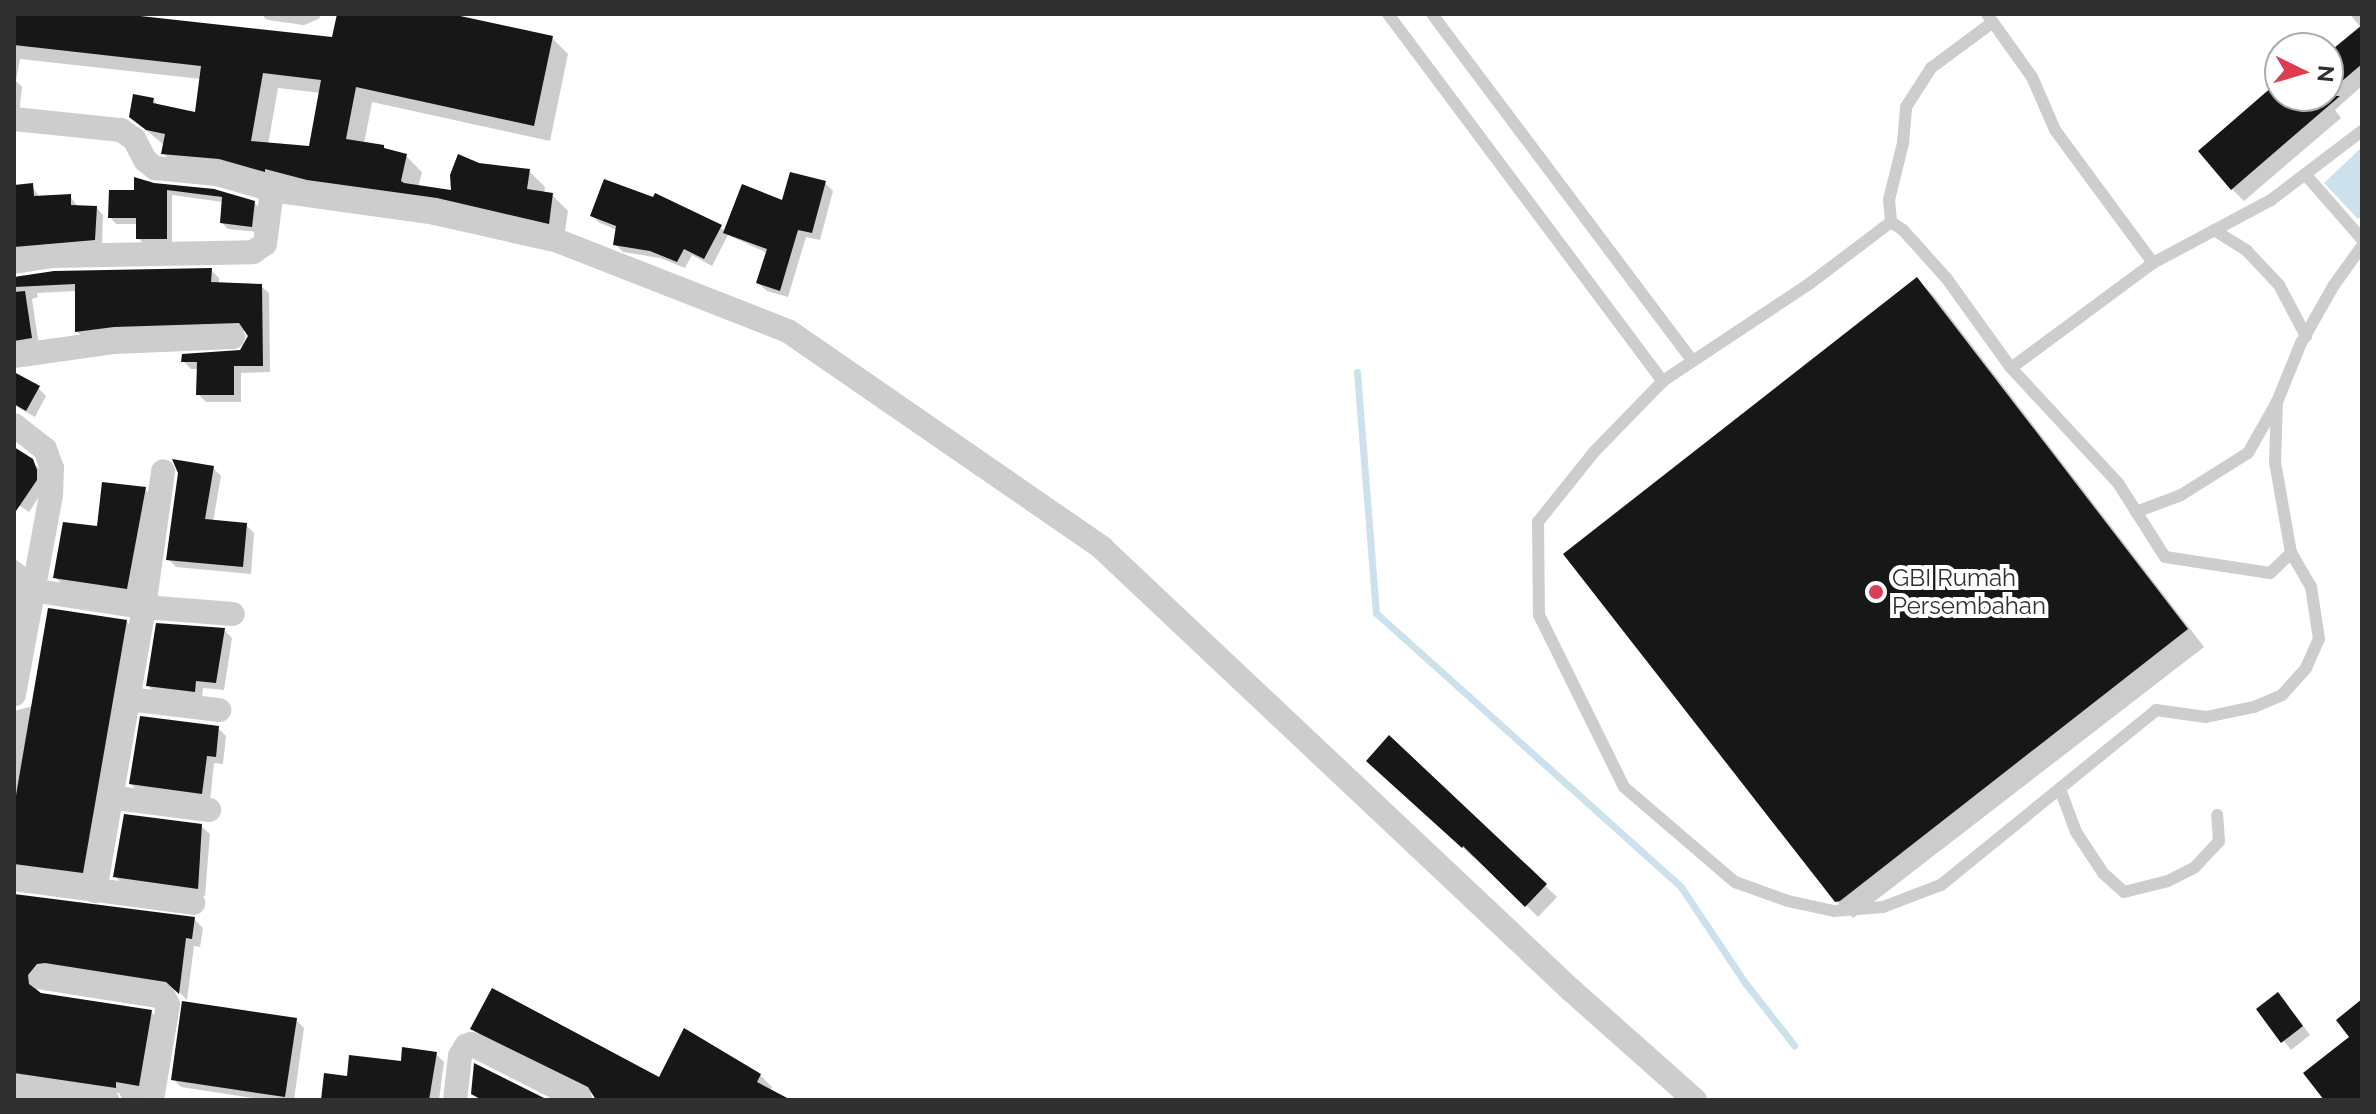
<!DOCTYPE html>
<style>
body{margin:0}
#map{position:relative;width:2376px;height:1114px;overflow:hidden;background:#fff;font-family:Raleway,sans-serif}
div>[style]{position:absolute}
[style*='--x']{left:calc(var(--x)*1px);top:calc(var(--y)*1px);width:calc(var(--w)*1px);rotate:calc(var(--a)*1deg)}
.water>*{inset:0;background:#cce1eb}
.shadow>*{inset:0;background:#0003}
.stream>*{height:7px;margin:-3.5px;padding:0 3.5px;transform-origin:3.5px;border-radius:3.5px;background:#cce1eb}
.building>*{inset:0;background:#171717}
.lane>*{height:12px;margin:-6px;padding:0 6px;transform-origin:6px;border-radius:6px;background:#cdcdcd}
.street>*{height:24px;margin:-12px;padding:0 12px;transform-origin:12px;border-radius:12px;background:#cdcdcd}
.dots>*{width:22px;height:22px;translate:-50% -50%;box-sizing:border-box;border:4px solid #fff;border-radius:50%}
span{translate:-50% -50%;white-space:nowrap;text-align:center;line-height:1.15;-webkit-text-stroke:8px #fff;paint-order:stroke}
.poi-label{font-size:24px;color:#303030}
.left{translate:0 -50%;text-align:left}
.frame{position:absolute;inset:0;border:16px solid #303030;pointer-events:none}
.north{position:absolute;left:2264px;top:32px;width:80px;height:80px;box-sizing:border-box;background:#fff;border:2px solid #acacac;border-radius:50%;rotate:95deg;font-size:22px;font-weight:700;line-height:32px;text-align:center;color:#303030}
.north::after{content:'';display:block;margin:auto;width:28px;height:36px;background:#dd3c51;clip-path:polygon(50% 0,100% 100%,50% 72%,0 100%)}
</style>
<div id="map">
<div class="water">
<div style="clip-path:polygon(2362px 147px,2362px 216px,2358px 219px,2324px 183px)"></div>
</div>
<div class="shadow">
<div style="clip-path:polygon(evenodd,14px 14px,87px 14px,334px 40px,339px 14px,441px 14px,552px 38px,568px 54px,550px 141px,372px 102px,364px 144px,406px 156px,422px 172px,418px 187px,453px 192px,479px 165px,529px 171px,545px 187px,544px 194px,552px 195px,568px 211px,564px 238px,179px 169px,163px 153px,165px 146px,131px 117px,153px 100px,159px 106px,196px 115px,201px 79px,20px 59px,16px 81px,22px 87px,18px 122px,14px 122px,14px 14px,278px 88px,321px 93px,311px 148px,268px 145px,278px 88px)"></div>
<div style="clip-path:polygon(2350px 14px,2362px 14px,2362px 86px,2335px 110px,2341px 118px,2244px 201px,2232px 189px,2280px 83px,2280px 96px,2328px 96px,2328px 56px,2361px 28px)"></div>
<div style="clip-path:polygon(825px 183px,833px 191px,820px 240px,806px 237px,788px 297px,767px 291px,758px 283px,767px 253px,728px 235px,712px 266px,692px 255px,685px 268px,660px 258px,623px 252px,615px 244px,617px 230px,600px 223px,592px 216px,654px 200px,656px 196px,726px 231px)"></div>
<div style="clip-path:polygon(153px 185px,254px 203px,261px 209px,258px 232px,228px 229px,222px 223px,223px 202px,172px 195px,172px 244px,145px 245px,138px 238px,138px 224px,116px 224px,110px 217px,136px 192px)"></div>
<div style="clip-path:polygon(32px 186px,40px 198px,70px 196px,78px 207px,96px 207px,103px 215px,102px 247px,14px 259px,14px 187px)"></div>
<div style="clip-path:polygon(211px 270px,219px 278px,219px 285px,261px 286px,269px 293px,270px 372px,241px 373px,241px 402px,206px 402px,198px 394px,199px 369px,191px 369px,183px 361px,242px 352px,250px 337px,247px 331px,123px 334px,85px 339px,77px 332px,77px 291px,37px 293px,38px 297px,32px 299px,39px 346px,14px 353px,14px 278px)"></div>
<div style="clip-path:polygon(1917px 280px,1934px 296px,2204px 647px,1853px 918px,1836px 901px)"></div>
<div style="clip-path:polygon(14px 387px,38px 388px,46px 396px,35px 417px,14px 405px)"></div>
<div style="clip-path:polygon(14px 447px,40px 469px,44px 489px,29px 512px,14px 502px)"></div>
<div style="clip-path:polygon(213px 468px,221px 476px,213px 522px,246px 525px,254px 533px,251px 574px,176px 567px,168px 559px)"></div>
<div style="clip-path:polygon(145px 489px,156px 501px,139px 600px,67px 589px,56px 578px,98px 528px)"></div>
<div style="clip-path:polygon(14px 558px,32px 572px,19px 620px,14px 617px)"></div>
<div style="clip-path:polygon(126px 621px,134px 630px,91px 881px,14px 876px,14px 711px,33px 706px)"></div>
<div style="clip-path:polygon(224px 630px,232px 638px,224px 690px,203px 688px,202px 699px,155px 693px,148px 685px)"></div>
<div style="clip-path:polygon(218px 728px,226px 736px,223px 764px,214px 763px,210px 801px,139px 792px,131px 784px)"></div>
<div style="clip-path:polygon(1389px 738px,1557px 897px,1538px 917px,1476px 856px,1474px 858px,1380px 772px)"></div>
<div style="clip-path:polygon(201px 826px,210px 834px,205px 896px,123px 885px,115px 876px)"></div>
<div style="clip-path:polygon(14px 896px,194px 919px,203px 928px,200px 947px,194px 946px,187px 1000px,177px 990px,55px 971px,39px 978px,37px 993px,151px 1012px,160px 1021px,146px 1100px,123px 1100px,119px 1093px,25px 1081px,14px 1085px)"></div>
<div style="clip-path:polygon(2286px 1003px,2310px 1035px,2291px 1050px,2259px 1009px)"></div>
<div style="clip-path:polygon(296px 1020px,304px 1028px,294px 1100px,266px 1100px,181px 1087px,173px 1079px)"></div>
<div style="clip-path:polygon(473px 1029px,660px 1079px,760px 1075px,772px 1087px,770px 1091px,787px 1100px,598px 1100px,595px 1095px,485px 1041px)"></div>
<div style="clip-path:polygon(436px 1054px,444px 1062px,439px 1100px,323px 1100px,348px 1078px)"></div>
</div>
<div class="stream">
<div style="--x:1357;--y:372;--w:242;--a:85.5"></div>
<div style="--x:1376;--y:613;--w:410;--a:41.9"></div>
<div style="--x:1681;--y:887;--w:117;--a:56.2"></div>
<div style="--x:1746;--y:984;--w:78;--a:51.8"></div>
</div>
<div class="building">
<div style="clip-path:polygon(evenodd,14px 14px,122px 14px,332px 37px,337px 14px,451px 14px,553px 36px,534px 126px,356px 87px,346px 139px,384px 145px,384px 148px,407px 154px,401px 181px,404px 183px,451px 190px,450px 175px,458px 154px,479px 163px,530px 169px,527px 189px,553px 193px,549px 224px,437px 198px,307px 180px,265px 169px,265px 172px,219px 159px,161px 154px,165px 134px,146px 130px,129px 117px,133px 94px,154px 98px,153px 103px,195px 112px,201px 66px,14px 45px,14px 14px,263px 73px,321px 80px,309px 146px,251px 141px,263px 73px)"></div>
<div style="clip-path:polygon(2362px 25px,2362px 64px,2342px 81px,2328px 64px,2328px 53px)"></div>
<div style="clip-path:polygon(2280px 80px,2280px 96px,2340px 96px,2231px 190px,2198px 151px)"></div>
<div style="clip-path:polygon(790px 172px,826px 181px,812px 233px,798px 230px,780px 291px,756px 283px,767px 249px,723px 233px,742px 184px,782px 200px)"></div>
<div style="clip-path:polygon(134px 177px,154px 183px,214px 189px,255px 201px,252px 227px,220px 223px,222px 197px,167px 190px,167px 239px,136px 239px,136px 218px,108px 218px,109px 190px,134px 190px)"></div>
<div style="clip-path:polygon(604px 179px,653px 197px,655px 193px,722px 225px,704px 259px,684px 249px,677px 262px,650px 251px,613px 245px,616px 226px,590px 216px)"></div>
<div style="clip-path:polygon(33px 183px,34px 196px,71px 194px,71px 205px,97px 206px,95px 240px,14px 247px,14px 185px)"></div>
<div style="clip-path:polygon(212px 268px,211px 282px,262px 284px,263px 366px,234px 366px,234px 395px,196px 395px,197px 362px,181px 362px,182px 354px,240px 350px,248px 336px,239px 323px,114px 327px,75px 332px,75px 284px,14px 287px,14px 277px,54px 271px)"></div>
<div style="clip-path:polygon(1917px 277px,2188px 629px,1840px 901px,1835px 902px,1563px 554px)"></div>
<div style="clip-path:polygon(25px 291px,32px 338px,14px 341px,14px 292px)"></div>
<div style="clip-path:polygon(14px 372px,40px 386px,26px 411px,14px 404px)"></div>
<div style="clip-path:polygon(14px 447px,33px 459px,37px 470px,37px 480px,14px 514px)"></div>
<div style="clip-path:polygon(172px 459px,214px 466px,205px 519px,247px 523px,243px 567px,166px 560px,178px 473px)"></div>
<div style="clip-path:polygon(102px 482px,146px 487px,127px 589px,53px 578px,63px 522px,97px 526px)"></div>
<div style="clip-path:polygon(48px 608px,127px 620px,83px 873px,14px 864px,14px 807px)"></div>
<div style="clip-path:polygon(156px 623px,225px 628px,216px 683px,196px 681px,195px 692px,146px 686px)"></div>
<div style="clip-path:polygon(140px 716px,219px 726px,216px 757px,207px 756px,202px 794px,129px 784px)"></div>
<div style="clip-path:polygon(1389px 735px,1547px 884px,1525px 907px,1463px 846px,1462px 848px,1366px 761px)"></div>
<div style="clip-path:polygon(124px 814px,202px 824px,198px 889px,113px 877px)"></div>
<div style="clip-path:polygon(14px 894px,195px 917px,192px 939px,186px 938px,179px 994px,166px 982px,45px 963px,37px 964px,28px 975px,29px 984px,41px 993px,152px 1010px,139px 1086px,116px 1082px,116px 1088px,14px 1073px)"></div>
<div style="clip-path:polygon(492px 988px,659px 1077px,684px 1028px,761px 1074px,757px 1082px,791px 1100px,596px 1100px,588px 1087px,470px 1029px)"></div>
<div style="clip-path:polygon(2278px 992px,2303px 1026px,2281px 1043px,2256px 1009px)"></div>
<div style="clip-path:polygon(2362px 999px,2362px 1100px,2324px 1100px,2303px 1073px,2349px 1037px,2336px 1020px)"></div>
<div style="clip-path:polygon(182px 1001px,297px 1018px,285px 1097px,171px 1080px)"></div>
<div style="clip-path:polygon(402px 1047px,437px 1052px,429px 1100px,321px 1100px,324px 1073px,347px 1076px,349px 1055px,401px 1061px)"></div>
<div style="clip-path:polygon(474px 1063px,548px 1100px,482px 1100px,471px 1094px)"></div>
</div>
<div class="lane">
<div style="--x:269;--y:14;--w:34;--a:8"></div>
<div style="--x:303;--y:19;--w:13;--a:-23"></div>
<div style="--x:1388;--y:14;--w:459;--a:53.2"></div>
<div style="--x:1432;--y:14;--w:431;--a:53.1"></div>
<div style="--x:1987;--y:14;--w:77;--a:54.5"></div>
<div style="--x:2032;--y:77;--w:58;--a:66.5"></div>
<div style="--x:2055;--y:130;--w:165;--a:53.6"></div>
<div style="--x:2305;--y:174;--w:86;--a:48.8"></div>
<div style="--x:1891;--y:222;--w:22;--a:-95"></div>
<div style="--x:1889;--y:200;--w:59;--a:-76.2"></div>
<div style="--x:1903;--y:143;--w:36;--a:-85"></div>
<div style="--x:1906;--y:107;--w:46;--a:-57.3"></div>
<div style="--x:1931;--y:68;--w:77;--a:-36.6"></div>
<div style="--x:2214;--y:230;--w:39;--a:32"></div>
<div style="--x:2247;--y:251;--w:47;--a:46.7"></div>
<div style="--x:2279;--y:285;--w:58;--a:62.1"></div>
<div style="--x:2011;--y:368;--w:177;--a:-36.5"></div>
<div style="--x:2153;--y:263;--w:134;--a:-28.1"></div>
<div style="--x:2271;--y:200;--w:114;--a:-37.2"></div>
<div style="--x:2277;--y:402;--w:60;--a:91.9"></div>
<div style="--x:2275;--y:462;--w:92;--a:80"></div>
<div style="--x:2291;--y:553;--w:29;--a:136"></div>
<div style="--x:2270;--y:573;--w:106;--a:-171.3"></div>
<div style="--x:2165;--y:557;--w:88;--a:-122.4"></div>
<div style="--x:2118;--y:483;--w:157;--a:-132.9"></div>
<div style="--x:2011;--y:368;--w:110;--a:-125.7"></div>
<div style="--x:1947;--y:279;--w:66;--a:-131.9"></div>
<div style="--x:1903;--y:230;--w:14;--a:-146"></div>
<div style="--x:1891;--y:222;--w:103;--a:142.9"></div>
<div style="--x:1809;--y:284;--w:175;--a:146.4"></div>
<div style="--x:1663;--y:381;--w:99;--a:134.2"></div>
<div style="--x:1594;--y:452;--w:90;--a:128.7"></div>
<div style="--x:1538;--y:522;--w:93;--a:89.4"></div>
<div style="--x:1539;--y:615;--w:192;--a:63.7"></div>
<div style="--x:1624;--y:787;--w:146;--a:40.6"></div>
<div style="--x:1735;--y:882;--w:56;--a:19.7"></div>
<div style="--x:1788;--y:901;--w:47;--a:12.3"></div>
<div style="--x:1834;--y:911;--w:49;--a:-4.7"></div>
<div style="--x:1883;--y:907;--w:62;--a:-20.8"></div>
<div style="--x:1941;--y:885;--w:277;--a:-39.1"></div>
<div style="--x:2156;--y:710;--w:50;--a:8"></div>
<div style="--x:2206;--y:717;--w:49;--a:-11.8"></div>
<div style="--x:2254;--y:707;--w:30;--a:-23"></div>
<div style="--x:2282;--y:695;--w:36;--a:-48"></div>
<div style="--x:2306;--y:668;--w:32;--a:-66"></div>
<div style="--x:2319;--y:639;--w:53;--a:-98.7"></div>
<div style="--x:2311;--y:587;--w:39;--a:-120"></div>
<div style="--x:2136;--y:512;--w:48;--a:-20.7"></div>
<div style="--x:2181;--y:495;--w:79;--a:-32.1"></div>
<div style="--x:2248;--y:453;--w:59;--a:-60.4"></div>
<div style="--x:2277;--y:402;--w:64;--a:-67.9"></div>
<div style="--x:2301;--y:343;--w:67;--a:-60.4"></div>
<div style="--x:2334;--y:285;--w:48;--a:-54.3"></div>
<div style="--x:2060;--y:789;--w:46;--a:69.6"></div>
<div style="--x:2076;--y:832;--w:49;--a:56.6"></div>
<div style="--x:2103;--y:873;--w:28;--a:42"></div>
<div style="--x:2124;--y:892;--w:45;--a:-14"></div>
<div style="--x:2168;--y:881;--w:30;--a:-27"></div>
<div style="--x:2195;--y:867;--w:35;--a:-47"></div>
<div style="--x:2219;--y:841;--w:26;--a:-94"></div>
</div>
<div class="street">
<div style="--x:14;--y:119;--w:108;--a:5.9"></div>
<div style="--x:121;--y:130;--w:16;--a:35"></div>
<div style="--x:134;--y:139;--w:24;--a:62"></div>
<div style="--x:145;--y:160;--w:13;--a:39"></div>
<div style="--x:155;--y:168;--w:62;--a:5.5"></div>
<div style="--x:217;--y:174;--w:57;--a:16.2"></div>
<div style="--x:272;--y:190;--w:165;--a:8"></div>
<div style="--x:435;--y:213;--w:126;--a:12.8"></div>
<div style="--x:558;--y:241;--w:247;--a:21.4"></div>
<div style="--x:788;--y:331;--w:382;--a:34.6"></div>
<div style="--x:1102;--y:548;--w:644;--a:43.3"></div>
<div style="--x:1571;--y:990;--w:166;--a:41.6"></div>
<div style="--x:14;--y:262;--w:39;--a:-9"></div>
<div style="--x:53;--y:256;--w:200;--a:-1.1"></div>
<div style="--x:253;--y:252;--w:14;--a:-34"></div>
<div style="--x:265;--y:244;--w:54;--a:-82.6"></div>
<div style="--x:14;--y:356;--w:102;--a:-7.9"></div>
<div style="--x:115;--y:342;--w:118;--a:-2.4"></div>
<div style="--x:14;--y:425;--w:39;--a:38"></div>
<div style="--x:45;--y:449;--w:20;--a:70"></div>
<div style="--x:52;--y:468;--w:27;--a:92"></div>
<div style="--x:51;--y:495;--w:203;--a:100.5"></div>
<div style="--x:31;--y:590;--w:114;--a:8.6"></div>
<div style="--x:144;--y:607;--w:89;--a:4.5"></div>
<div style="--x:128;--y:699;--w:92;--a:6.9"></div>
<div style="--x:109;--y:797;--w:101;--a:7.4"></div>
<div style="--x:14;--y:879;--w:181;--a:7.6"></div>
<div style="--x:95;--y:891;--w:288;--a:-80.2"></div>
<div style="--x:144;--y:607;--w:137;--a:-82"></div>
<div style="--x:43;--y:978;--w:122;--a:8.9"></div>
<div style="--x:164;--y:997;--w:9;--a:63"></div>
<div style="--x:168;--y:1005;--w:96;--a:99.6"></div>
<div style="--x:14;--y:1088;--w:94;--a:7.4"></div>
<div style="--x:455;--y:1100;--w:44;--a:-83.5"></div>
<div style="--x:460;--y:1056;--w:12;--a:-59"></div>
<div style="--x:466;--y:1046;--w:5;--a:-22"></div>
<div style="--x:471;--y:1044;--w:123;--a:27"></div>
</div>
<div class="dots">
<div style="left:1876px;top:592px;background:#dd3c51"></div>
</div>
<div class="poi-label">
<span class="left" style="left:1892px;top:592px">GBI Rumah<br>Persembahan</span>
</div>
<div class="frame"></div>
<div class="north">N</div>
</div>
